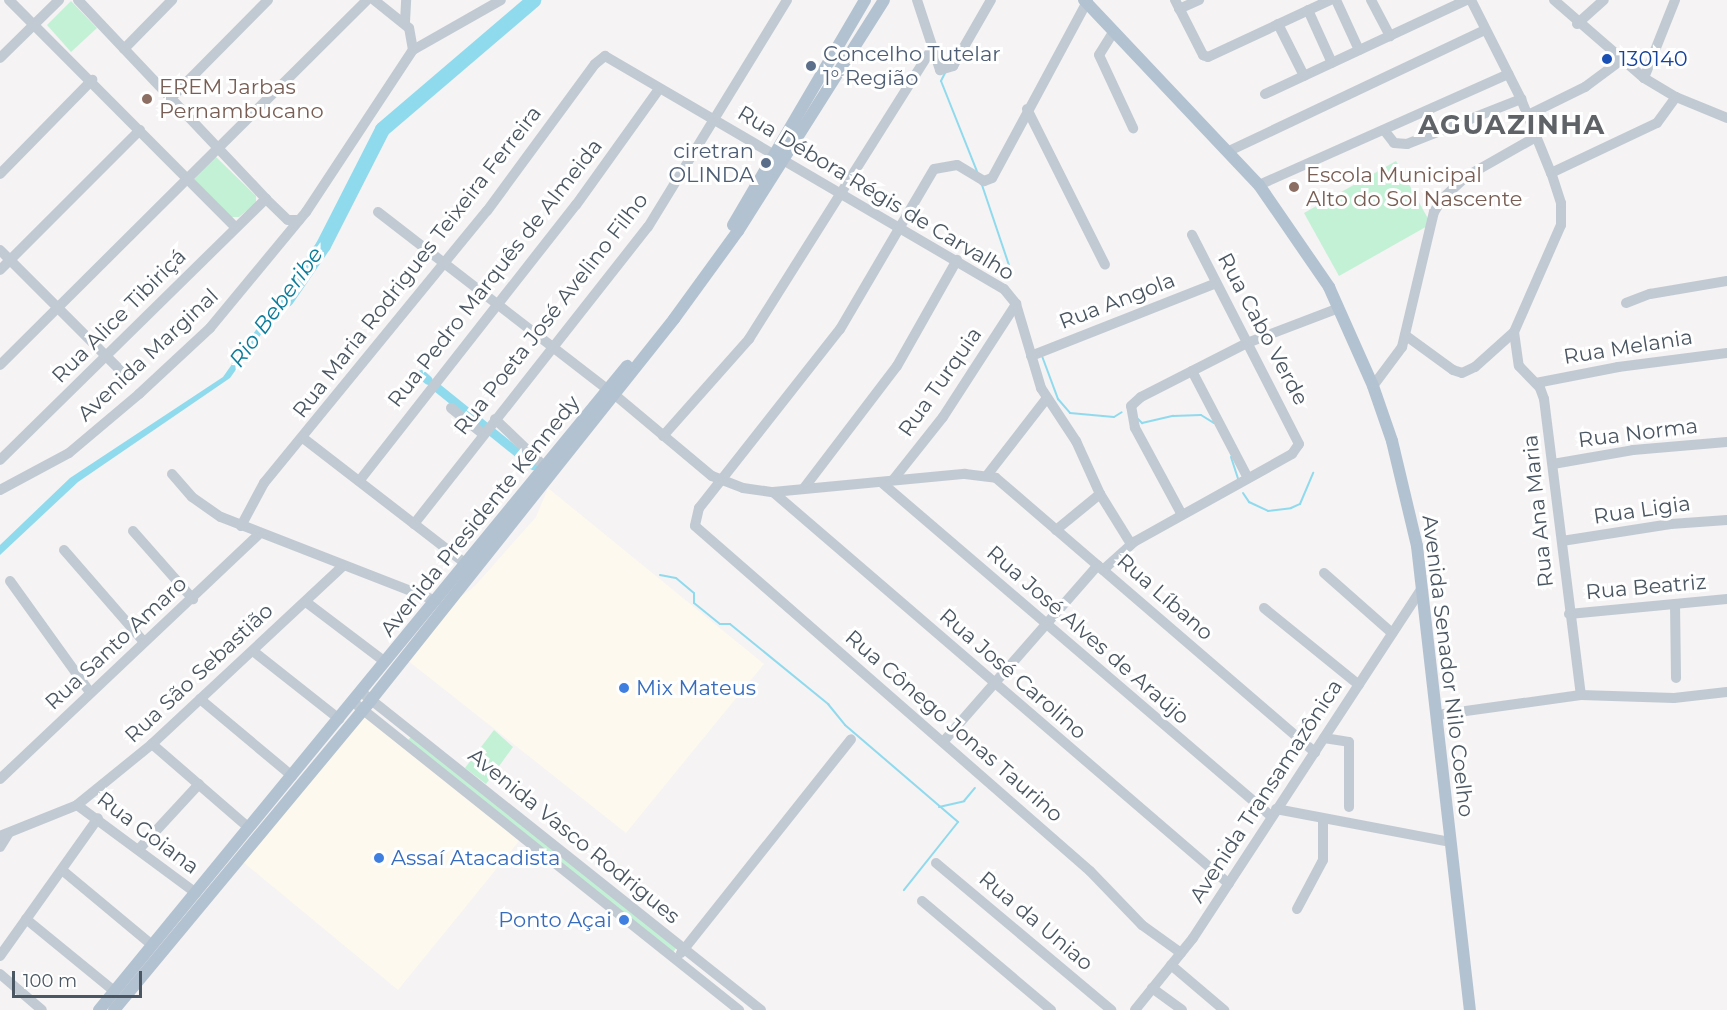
<!DOCTYPE html>
<meta charset="utf-8">
<style>
body{margin:0}
#map{position:relative;width:1727px;height:1010px;overflow:hidden;background:#f5f3f3;font-family:Montserrat,sans-serif}
div>[style]{position:absolute}
[style*='--x']{left:calc(var(--x)*1px);top:calc(var(--y)*1px);width:calc(var(--w)*1px);rotate:calc(var(--a)*1deg)}
.commercial>*{inset:0;background:#fdf9ef}
.green>*{inset:0;background:#c3f1d5}
.water>*{inset:0;background:#90daee}
.stream>*{height:2px;margin:-1px;padding:0 1px;transform-origin:1px;border-radius:1px;background:#90daee}
.canal>*{height:9px;margin:-4.5px;padding:0 4.5px;transform-origin:4.5px;border-radius:4.5px;background:#90daee}
.river>*{height:15px;margin:-7.5px;padding:0 7.5px;transform-origin:7.5px;border-radius:7.5px;background:#90daee}
.minor>*{height:10px;margin:-5px;padding:0 5px;transform-origin:5px;border-radius:5px;background:#c1cad2}
.major>*{height:12px;margin:-6px;padding:0 6px;transform-origin:6px;border-radius:6px;background:#b3c2d1}
.dots>*{width:16px;height:16px;translate:-50% -50%;box-sizing:border-box;border:3px solid #fff;border-radius:50%}
span{translate:-50% -50%;white-space:nowrap;text-align:center;line-height:1.15;-webkit-text-stroke:6px #fff;paint-order:stroke}
.service-label{font-size:21px;color:#4e5e75}
.left{translate:0 -50%;text-align:left}
.right{translate:-100% -50%;text-align:right}
.transit-label{font-size:21px;color:#164399}
.education-label{font-size:21px;color:#785e54}
.street-label{font-size:21px;color:#4a5661}
.shop-label{font-size:21px;color:#366cbe}
.water-label{font-size:22px;color:#0c7c9b;font-style:italic}
.district-label{font-size:27px;color:#5f6368;font-weight:700;letter-spacing:1.5px}
.scale{position:absolute;left:12px;top:971px;width:130px;height:27px;box-sizing:border-box;border:3px solid #4a5661;border-top:0;padding-left:8px;font-size:18px;line-height:21px;white-space:nowrap;color:#4a5661;-webkit-text-stroke:4px #fff;paint-order:stroke}
</style>
<div id="map">
<div class="commercial">
<div style="clip-path:polygon(548px 488px,764px 664px,626px 833px,407px 660px,452px 603px,474px 587px,536px 517px)"></div>
<div style="clip-path:polygon(365px 712px,520px 840px,398px 990px,243px 862px)"></div>
</div>
<div class="green">
<div style="clip-path:polygon(71px 1px,97px 28px,71px 52px,47px 25px)"></div>
<div style="clip-path:polygon(215px 156px,256px 196px,256px 203px,239px 217px,231px 217px,194px 179px)"></div>
<div style="clip-path:polygon(1396px 161px,1431px 224px,1339px 276px,1304px 213px)"></div>
<div style="clip-path:polygon(494px 730px,513px 747px,486px 784px,465px 768px)"></div>
<div style="clip-path:polygon(411px 737px,676px 948px,673px 953px,407px 741px)"></div>
</div>
<div class="water">
<div style="clip-path:polygon(296px 284px,302px 289px,262px 333px,230px 378px,78px 482px,0 555px,0 545px,70px 478px,223px 377px,263px 320px)"></div>
</div>
<div class="stream">
<div style="--x:945;--y:73;--w:9;--a:117"></div>
<div style="--x:941;--y:81;--w:100;--a:68.3"></div>
<div style="--x:982;--y:185;--w:88;--a:71.4"></div>
<div style="--x:1042;--y:356;--w:46;--a:69.6"></div>
<div style="--x:1058;--y:399;--w:18;--a:49"></div>
<div style="--x:1070;--y:413;--w:44;--a:5.2"></div>
<div style="--x:1114;--y:417;--w:9;--a:-32"></div>
<div style="--x:1138;--y:419;--w:6;--a:45"></div>
<div style="--x:1142;--y:423;--w:32;--a:-13"></div>
<div style="--x:1173;--y:416;--w:28;--a:-2"></div>
<div style="--x:1201;--y:415;--w:15;--a:32"></div>
<div style="--x:1231;--y:457;--w:23;--a:72"></div>
<div style="--x:1243;--y:493;--w:11;--a:56"></div>
<div style="--x:1249;--y:502;--w:21;--a:25"></div>
<div style="--x:1268;--y:511;--w:23;--a:-7"></div>
<div style="--x:1291;--y:508;--w:10;--a:-24"></div>
<div style="--x:1300;--y:504;--w:34;--a:-67"></div>
<div style="--x:660;--y:575;--w:16;--a:11"></div>
<div style="--x:676;--y:578;--w:23;--a:40"></div>
<div style="--x:694;--y:593;--w:10;--a:90"></div>
<div style="--x:694;--y:603;--w:33;--a:39"></div>
<div style="--x:720;--y:624;--w:10;--a:0"></div>
<div style="--x:730;--y:624;--w:127;--a:39.2"></div>
<div style="--x:828;--y:704;--w:27;--a:51"></div>
<div style="--x:845;--y:725;--w:149;--a:40.6"></div>
<div style="--x:958;--y:822;--w:87;--a:128.5"></div>
<div style="--x:939;--y:807;--w:26;--a:-13"></div>
<div style="--x:964;--y:801;--w:17;--a:-50"></div>
</div>
<div class="canal">
<div style="--x:421;--y:374;--w:9;--a:41"></div>
<div style="--x:435;--y:386;--w:126;--a:38.9"></div>
</div>
<div class="river">
<div style="--x:286;--y:299;--w:65;--a:-55.6"></div>
<div style="--x:323;--y:245;--w:130;--a:-63"></div>
<div style="--x:382;--y:129;--w:199;--a:-40.5"></div>
</div>
<div class="minor">
<div style="--x:9;--y:0;--w:320;--a:45.1"></div>
<div style="--x:78;--y:0;--w:274;--a:46.6"></div>
<div style="--x:266;--y:199;--w:30;--a:44"></div>
<div style="--x:288;--y:220;--w:11;--a:0"></div>
<div style="--x:917;--y:0;--w:74;--a:71.8"></div>
<div style="--x:940;--y:70;--w:14;--a:-17"></div>
<div style="--x:953;--y:66;--w:76;--a:-60.1"></div>
<div style="--x:1088;--y:0;--w:202;--a:118.3"></div>
<div style="--x:992;--y:178;--w:9;--a:159"></div>
<div style="--x:984;--y:181;--w:31;--a:-149"></div>
<div style="--x:957;--y:165;--w:23;--a:170"></div>
<div style="--x:934;--y:169;--w:186;--a:120.4"></div>
<div style="--x:840;--y:329;--w:228;--a:128.2"></div>
<div style="--x:699;--y:508;--w:18;--a:103"></div>
<div style="--x:695;--y:526;--w:524;--a:41.13"></div>
<div style="--x:1090;--y:871;--w:75;--a:46.1"></div>
<div style="--x:1142;--y:925;--w:48;--a:35.7"></div>
<div style="--x:1175;--y:0;--w:62;--a:63"></div>
<div style="--x:1203;--y:55;--w:5;--a:22"></div>
<div style="--x:1208;--y:57;--w:135;--a:-25"></div>
<div style="--x:1336;--y:0;--w:55;--a:65.3"></div>
<div style="--x:1371;--y:0;--w:41;--a:62.2"></div>
<div style="--x:1554;--y:0;--w:119;--a:40.9"></div>
<div style="--x:1644;--y:78;--w:37;--a:31"></div>
<div style="--x:1676;--y:97;--w:55;--a:22.4"></div>
<div style="--x:1179;--y:9;--w:22;--a:-24"></div>
<div style="--x:1308;--y:10;--w:58;--a:65.6"></div>
<div style="--x:405;--y:22;--w:22;--a:-87"></div>
<div style="--x:1278;--y:24;--w:58;--a:63.4"></div>
<div style="--x:1577;--y:24;--w:36;--a:-42"></div>
<div style="--x:1114;--y:31;--w:28;--a:122"></div>
<div style="--x:1099;--y:55;--w:81;--a:65"></div>
<div style="--x:124;--y:49;--w:69;--a:-45.6"></div>
<div style="--x:413;--y:50;--w:101;--a:-29.6"></div>
<div style="--x:0;--y:58;--w:83;--a:-44.5"></div>
<div style="--x:1644;--y:78;--w:84;--a:-68.3"></div>
<div style="--x:1265;--y:94;--w:223;--a:-25"></div>
<div style="--x:171;--y:98;--w:138;--a:-45.3"></div>
<div style="--x:1027;--y:109;--w:174;--a:63.4"></div>
<div style="--x:1528;--y:115;--w:64;--a:-26.2"></div>
<div style="--x:1585;--y:87;--w:44;--a:-36.6"></div>
<div style="--x:1384;--y:130;--w:16;--a:52"></div>
<div style="--x:1394;--y:143;--w:13;--a:4"></div>
<div style="--x:1407;--y:144;--w:123;--a:-21.5"></div>
<div style="--x:1229;--y:151;--w:283;--a:-25.3"></div>
<div style="--x:1551;--y:173;--w:117;--a:-25.3"></div>
<div style="--x:1657;--y:123;--w:32;--a:-54"></div>
<div style="--x:0;--y:174;--w:132;--a:-45.6"></div>
<div style="--x:1259;--y:185;--w:273;--a:-24"></div>
<div style="--x:378;--y:212;--w:291;--a:37.7"></div>
<div style="--x:0;--y:250;--w:177;--a:45"></div>
<div style="--x:0;--y:270;--w:198;--a:-45"></div>
<div style="--x:1626;--y:303;--w:26;--a:-21"></div>
<div style="--x:1650;--y:294;--w:78;--a:-9.6"></div>
<div style="--x:1514;--y:332;--w:34;--a:82"></div>
<div style="--x:1519;--y:366;--w:30;--a:46"></div>
<div style="--x:1540;--y:388;--w:12;--a:70"></div>
<div style="--x:1544;--y:399;--w:298;--a:82.9"></div>
<div style="--x:1405;--y:335;--w:59;--a:36.1"></div>
<div style="--x:1453;--y:370;--w:9;--a:18"></div>
<div style="--x:1462;--y:373;--w:14;--a:-25"></div>
<div style="--x:1475;--y:367;--w:52;--a:-41.9"></div>
<div style="--x:1514;--y:332;--w:117;--a:-66.3"></div>
<div style="--x:1561;--y:225;--w:22;--a:-90"></div>
<div style="--x:1561;--y:203;--w:32;--a:-108"></div>
<div style="--x:1551;--y:173;--w:80;--a:-112.1"></div>
<div style="--x:1521;--y:99;--w:111;--a:-116.8"></div>
<div style="--x:1031;--y:356;--w:199;--a:-21.5"></div>
<div style="--x:0;--y:365;--w:518;--a:-44.84"></div>
<div style="--x:1192;--y:371;--w:119;--a:62.4"></div>
<div style="--x:1536;--y:383;--w:84;--a:-11"></div>
<div style="--x:1618;--y:367;--w:110;--a:-7.3"></div>
<div style="--x:1373;--y:386;--w:49;--a:-53.4"></div>
<div style="--x:1402;--y:347;--w:139;--a:-76.7"></div>
<div style="--x:1434;--y:212;--w:15;--a:-58"></div>
<div style="--x:1442;--y:199;--w:34;--a:-43"></div>
<div style="--x:1467;--y:176;--w:79;--a:-29.5"></div>
<div style="--x:615;--y:395;--w:126;--a:39.9"></div>
<div style="--x:712;--y:476;--w:33;--a:21"></div>
<div style="--x:743;--y:488;--w:30;--a:8"></div>
<div style="--x:773;--y:492;--w:193;--a:-5.4"></div>
<div style="--x:965;--y:474;--w:31;--a:7"></div>
<div style="--x:996;--y:478;--w:421;--a:40.7"></div>
<div style="--x:451;--y:408;--w:41;--a:39.1"></div>
<div style="--x:495;--y:419;--w:68;--a:43.8"></div>
<div style="--x:663;--y:436;--w:130;--a:-48.4"></div>
<div style="--x:749;--y:339;--w:345;--a:-57.8"></div>
<div style="--x:303;--y:438;--w:205;--a:37.7"></div>
<div style="--x:0;--y:460;--w:373;--a:-44.5"></div>
<div style="--x:1553;--y:464;--w:81;--a:-9.9"></div>
<div style="--x:1633;--y:450;--w:94;--a:-4.9"></div>
<div style="--x:172;--y:474;--w:30;--a:49"></div>
<div style="--x:192;--y:497;--w:35;--a:35"></div>
<div style="--x:221;--y:517;--w:231;--a:21.3"></div>
<div style="--x:988;--y:474;--w:96;--a:-52.2"></div>
<div style="--x:360;--y:480;--w:350;--a:-51.9"></div>
<div style="--x:576;--y:205;--w:143;--a:-54.4"></div>
<div style="--x:893;--y:480;--w:80;--a:-51.6"></div>
<div style="--x:943;--y:417;--w:135;--a:-57.1"></div>
<div style="--x:881;--y:482;--w:513;--a:40.58"></div>
<div style="--x:804;--y:488;--w:153;--a:-52.7"></div>
<div style="--x:897;--y:366;--w:122;--a:-60.5"></div>
<div style="--x:0;--y:490;--w:78;--a:-28.2"></div>
<div style="--x:69;--y:453;--w:92;--a:-40.1"></div>
<div style="--x:139;--y:394;--w:97;--a:-42.9"></div>
<div style="--x:210;--y:328;--w:151;--a:-50.4"></div>
<div style="--x:306;--y:212;--w:194;--a:-56.6"></div>
<div style="--x:413;--y:50;--w:22;--a:-100"></div>
<div style="--x:409;--y:28;--w:45;--a:-141.3"></div>
<div style="--x:773;--y:492;--w:601;--a:40.68"></div>
<div style="--x:1181;--y:513;--w:97;--a:-118.4"></div>
<div style="--x:1135;--y:428;--w:22;--a:-100"></div>
<div style="--x:1131;--y:406;--w:13;--a:-42"></div>
<div style="--x:1141;--y:397;--w:119;--a:-27"></div>
<div style="--x:1247;--y:343;--w:98;--a:-20.8"></div>
<div style="--x:414;--y:524;--w:378;--a:-51.8"></div>
<div style="--x:648;--y:227;--w:266;--a:-58.5"></div>
<div style="--x:241;--y:526;--w:49;--a:-61.9"></div>
<div style="--x:264;--y:483;--w:352;--a:-50.7"></div>
<div style="--x:487;--y:211;--w:182;--a:-53.7"></div>
<div style="--x:595;--y:64;--w:13;--a:-39"></div>
<div style="--x:605;--y:56;--w:462;--a:30.3"></div>
<div style="--x:1004;--y:289;--w:19;--a:51"></div>
<div style="--x:1016;--y:304;--w:88;--a:73.4"></div>
<div style="--x:1041;--y:388;--w:64;--a:56.6"></div>
<div style="--x:1076;--y:441;--w:58;--a:65.6"></div>
<div style="--x:1100;--y:494;--w:59;--a:58.2"></div>
<div style="--x:1056;--y:530;--w:57;--a:-39.3"></div>
<div style="--x:133;--y:531;--w:91;--a:48.6"></div>
<div style="--x:1562;--y:541;--w:110;--a:-8.9"></div>
<div style="--x:1671;--y:524;--w:56;--a:-4.1"></div>
<div style="--x:64;--y:550;--w:122;--a:49"></div>
<div style="--x:1103;--y:570;--w:42;--a:-42.1"></div>
<div style="--x:1134;--y:542;--w:181;--a:-29.1"></div>
<div style="--x:1292;--y:454;--w:12;--a:-55"></div>
<div style="--x:1299;--y:444;--w:235;--a:-117.1"></div>
<div style="--x:1324;--y:573;--w:91;--a:41.4"></div>
<div style="--x:10;--y:581;--w:135;--a:54.3"></div>
<div style="--x:306;--y:602;--w:99;--a:37.2"></div>
<div style="--x:1675;--y:604;--w:74;--a:89.2"></div>
<div style="--x:1264;--y:608;--w:122;--a:39"></div>
<div style="--x:1569;--y:614;--w:159;--a:-5.4"></div>
<div style="--x:253;--y:651;--w:110;--a:38.3"></div>
<div style="--x:365;--y:695;--w:506;--a:38.5"></div>
<div style="--x:200;--y:699;--w:120;--a:39.9"></div>
<div style="--x:357;--y:705;--w:489;--a:38.6"></div>
<div style="--x:1437;--y:715;--w:145;--a:-7.9"></div>
<div style="--x:1581;--y:695;--w:93;--a:1.8"></div>
<div style="--x:1674;--y:698;--w:53;--a:-6.5"></div>
<div style="--x:1324;--y:738;--w:25;--a:9"></div>
<div style="--x:1349;--y:742;--w:65;--a:90"></div>
<div style="--x:943;--y:742;--w:235;--a:-48.8"></div>
<div style="--x:152;--y:744;--w:128;--a:40.9"></div>
<div style="--x:0;--y:779;--w:355;--a:-43.4"></div>
<div style="--x:77;--y:805;--w:148;--a:36.5"></div>
<div style="--x:1276;--y:809;--w:178;--a:10.7"></div>
<div style="--x:0;--y:836;--w:83;--a:-21.9"></div>
<div style="--x:77;--y:805;--w:97;--a:-39.1"></div>
<div style="--x:152;--y:744;--w:261;--a:-43"></div>
<div style="--x:0;--y:847;--w:15;--a:-58"></div>
<div style="--x:140;--y:848;--w:87;--a:-47.3"></div>
<div style="--x:936;--y:863;--w:229;--a:40"></div>
<div style="--x:62;--y:870;--w:117;--a:39.8"></div>
<div style="--x:922;--y:901;--w:169;--a:40.2"></div>
<div style="--x:1297;--y:909;--w:55;--a:-62"></div>
<div style="--x:1323;--y:860;--w:40;--a:-90"></div>
<div style="--x:26;--y:919;--w:114;--a:39.3"></div>
<div style="--x:681;--y:953;--w:273;--a:-51.5"></div>
<div style="--x:0;--y:956;--w:169;--a:-54.6"></div>
<div style="--x:1171;--y:965;--w:70;--a:40.3"></div>
<div style="--x:0;--y:974;--w:55;--a:40.6"></div>
<div style="--x:1152;--y:988;--w:37;--a:36"></div>
<div style="--x:1135;--y:1010;--w:92;--a:-51.1"></div>
<div style="--x:1193;--y:938;--w:418;--a:-56.8"></div>
</div>
<div class="major">
<div style="--x:1084;--y:0;--w:255;--a:46.6"></div>
<div style="--x:1259;--y:185;--w:124;--a:55.5"></div>
<div style="--x:1329;--y:287;--w:108;--a:66"></div>
<div style="--x:1373;--y:386;--w:58;--a:70.9"></div>
<div style="--x:1392;--y:441;--w:108;--a:76.6"></div>
<div style="--x:1417;--y:546;--w:467;--a:83.5"></div>
<div style="--x:733;--y:225;--w:261;--a:-59.6"></div>
<div style="--x:99;--y:1010;--w:833;--a:-50.65"></div>
<div style="--x:114;--y:1010;--w:403;--a:-50.3"></div>
<div style="--x:371;--y:700;--w:487;--a:-51.5"></div>
<div style="--x:674;--y:319;--w:109;--a:-54"></div>
<div style="--x:738;--y:231;--w:273;--a:-57.7"></div>
</div>
<div class="dots">
<div style="left:1607px;top:59px;background:#1a4fb4"></div>
<div style="left:811px;top:66px;background:#5c6f8a"></div>
<div style="left:147px;top:99px;background:#8d6e63"></div>
<div style="left:766px;top:163px;background:#5c6f8a"></div>
<div style="left:1294px;top:187px;background:#8d6e63"></div>
<div style="left:624px;top:688px;background:#3f7fe0"></div>
<div style="left:379px;top:858px;background:#3f7fe0"></div>
<div style="left:624px;top:920px;background:#3f7fe0"></div>
</div>
<div class="service-label">
<span class="left" style="left:823px;top:66px">Concelho Tutelar<br>1° Região</span>
<span class="right" style="left:754px;top:163px">ciretran<br>OLINDA</span>
</div>
<div class="transit-label">
<span class="left" style="left:1619px;top:59px">130140</span>
</div>
<div class="education-label">
<span class="left" style="left:159px;top:99px">EREM Jarbas<br>Pernambucano</span>
<span class="left" style="left:1306px;top:187px">Escola Municipal<br>Alto do Sol Nascente</span>
</div>
<div class="street-label">
<span style="left:876px;top:193px;rotate:31deg">Rua Débora Régis de Carvalho</span>
<span style="left:417px;top:262px;rotate:-52deg">Rua Maria Rodrigues Teixeira Ferreira</span>
<span style="left:495px;top:273px;rotate:-52deg">Rua Pedro Marquês de Almeida</span>
<span style="left:1117px;top:301px;rotate:-21deg">Rua Angola</span>
<span style="left:551px;top:314px;rotate:-52deg">Rua Poeta José Avelino Filho</span>
<span style="left:119px;top:316px;rotate:-45deg">Rua Alice Tibiriçá</span>
<span style="left:1263px;top:329px;rotate:62deg">Rua Cabo Verde</span>
<span style="left:1628px;top:347px;rotate:-9deg">Rua Melania</span>
<span style="left:148px;top:355px;rotate:-43deg">Avenida Marginal</span>
<span style="left:940px;top:382px;rotate:-55deg">Rua Turquia</span>
<span style="left:1638px;top:433px;rotate:-7deg">Rua Norma</span>
<span style="left:1642px;top:510px;rotate:-8deg">Rua Ligia</span>
<span style="left:1538px;top:511px;rotate:-96deg">Rua Ana Maria</span>
<span style="left:480px;top:516px;rotate:-51deg">Avenida Presidente Kennedy</span>
<span style="left:1646px;top:587px;rotate:-5deg">Rua Beatriz</span>
<span style="left:1165px;top:597px;rotate:41deg">Rua Líbano</span>
<span style="left:1088px;top:635px;rotate:41deg">Rua José Alves de Araújo</span>
<span style="left:116px;top:643px;rotate:-43deg">Rua Santo Amaro</span>
<span style="left:1448px;top:666px;rotate:83deg">Avenida Senador Nilo Coelho</span>
<span style="left:199px;top:673px;rotate:-43deg">Rua São Sebastião</span>
<span style="left:1013px;top:674px;rotate:41deg">Rua José Carolino</span>
<span style="left:954px;top:726px;rotate:41deg">Rua Cônego Jonas Taurino</span>
<span style="left:1266px;top:791px;rotate:-57deg">Avenida Transamazônica</span>
<span style="left:148px;top:833px;rotate:37deg">Rua Goiana</span>
<span style="left:574px;top:836px;rotate:39deg">Avenida Vasco Rodrigues</span>
<span style="left:1036px;top:921px;rotate:40deg">Rua da Uniao</span>
</div>
<div class="shop-label">
<span class="left" style="left:636px;top:688px">Mix Mateus</span>
<span class="left" style="left:391px;top:858px">Assaí Atacadista</span>
<span class="right" style="left:612px;top:920px">Ponto Açai</span>
</div>
<div class="water-label">
<span style="left:276px;top:307px;rotate:-54deg">Rio Beberibe</span>
</div>
<div class="district-label">
<span style="left:1512px;top:125px">AGUAZINHA</span>
</div>
<div class="scale">100 m</div>
</div>
